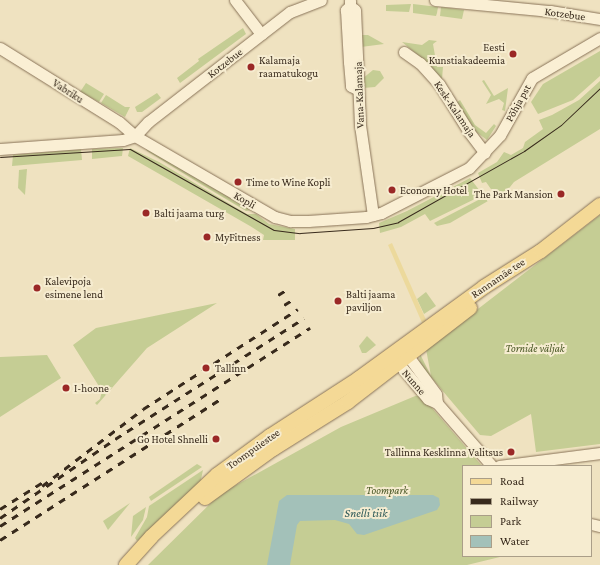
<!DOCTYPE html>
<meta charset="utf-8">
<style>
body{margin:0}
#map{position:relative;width:600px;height:565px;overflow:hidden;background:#efe2c0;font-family:"Crimson Pro",serif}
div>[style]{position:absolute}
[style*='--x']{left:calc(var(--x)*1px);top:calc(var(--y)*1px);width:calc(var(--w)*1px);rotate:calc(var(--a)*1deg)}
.green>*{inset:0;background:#c5cd94}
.sand>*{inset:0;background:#ecd99c}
.water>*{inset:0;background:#a3c1b9}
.roads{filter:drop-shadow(0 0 1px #897358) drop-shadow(0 0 1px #897358)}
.minor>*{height:11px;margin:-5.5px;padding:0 5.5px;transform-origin:5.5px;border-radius:5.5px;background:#faefd4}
.major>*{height:14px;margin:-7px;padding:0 7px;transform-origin:7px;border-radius:7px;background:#f4d996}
.tram>*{height:1px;margin:-0.5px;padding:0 0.5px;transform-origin:0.5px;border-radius:0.5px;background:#382a1c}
.rail>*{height:2.5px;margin-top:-1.25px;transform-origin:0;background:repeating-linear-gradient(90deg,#382a1c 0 7px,transparent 0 14px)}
.dots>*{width:11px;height:11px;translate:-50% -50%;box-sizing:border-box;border:2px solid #f6ecd0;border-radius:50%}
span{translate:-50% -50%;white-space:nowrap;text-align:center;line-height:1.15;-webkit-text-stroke:4px #f6ecd0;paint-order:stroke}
.street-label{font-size:11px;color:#382a1c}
.poi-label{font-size:11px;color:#382a1c}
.right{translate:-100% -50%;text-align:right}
.left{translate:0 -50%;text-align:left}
.park-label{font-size:11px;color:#475522;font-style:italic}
.water-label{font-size:12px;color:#2b5857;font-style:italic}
.legend{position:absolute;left:462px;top:465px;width:130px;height:92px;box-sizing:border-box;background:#f6ecd0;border:1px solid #aa9e88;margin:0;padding:5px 7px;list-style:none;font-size:12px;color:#382a1c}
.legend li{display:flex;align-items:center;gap:8px;height:20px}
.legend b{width:20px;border:1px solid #aa9e88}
</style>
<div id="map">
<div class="green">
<div style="clip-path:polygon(411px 4px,409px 12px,386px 11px,386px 5px)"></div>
<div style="clip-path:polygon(413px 4px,438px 7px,437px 13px,436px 16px,413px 13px)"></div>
<div style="clip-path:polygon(441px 7px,464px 10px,462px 19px,440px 16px)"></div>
<div style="clip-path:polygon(243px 28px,246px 34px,180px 83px,177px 78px,199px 61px,198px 59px)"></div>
<div style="clip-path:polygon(360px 35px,368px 35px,384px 44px,361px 47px)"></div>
<div style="clip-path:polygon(429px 40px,437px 41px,433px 44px,437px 67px,443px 67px,442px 79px,425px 61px,402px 42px,422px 45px)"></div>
<div style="clip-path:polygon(600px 51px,600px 76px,573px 100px,538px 114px,531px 102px,543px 84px)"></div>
<div style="clip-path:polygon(373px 70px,380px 71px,384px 78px,375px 87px,363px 88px,362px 79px)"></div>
<div style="clip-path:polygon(484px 80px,494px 96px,508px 88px,505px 111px,502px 110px,504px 103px,499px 99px,486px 104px,491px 95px,482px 81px)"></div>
<div style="clip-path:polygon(600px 81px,600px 129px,514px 182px,502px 197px,493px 192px,486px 182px,482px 183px,478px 173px,497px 162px,504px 152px,511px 155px,523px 148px,525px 142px,543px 129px,539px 120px,552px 115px,579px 100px)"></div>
<div style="clip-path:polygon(86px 83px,104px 94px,99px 102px,80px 92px)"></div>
<div style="clip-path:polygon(157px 93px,161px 98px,142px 112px,137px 112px,135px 107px)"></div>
<div style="clip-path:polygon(106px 95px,125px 107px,130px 107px,125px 117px,101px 103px)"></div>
<div style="clip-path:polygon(460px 100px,475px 125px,486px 133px,494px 124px,496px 126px,487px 140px,471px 128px,456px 103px)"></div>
<div style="clip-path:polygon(145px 147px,252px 210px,246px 211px,204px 186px,147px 151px)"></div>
<div style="clip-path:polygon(123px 148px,122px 156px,92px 159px,92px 149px)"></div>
<div style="clip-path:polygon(130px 148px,159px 162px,247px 214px,256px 214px,269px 224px,295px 229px,295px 240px,263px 240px,264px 235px,250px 226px,128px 156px)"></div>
<div style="clip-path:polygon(81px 149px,82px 160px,12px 166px,13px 155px)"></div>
<div style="clip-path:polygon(27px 169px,25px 195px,18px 188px,19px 170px)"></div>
<div style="clip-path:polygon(470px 178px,483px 195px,430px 221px,425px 214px,401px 227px,380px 233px,379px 223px,407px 211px)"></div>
<div style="clip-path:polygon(484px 197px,488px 201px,450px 223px,437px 226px,434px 223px)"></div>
<div style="clip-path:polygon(600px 215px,600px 444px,536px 452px,531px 414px,491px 436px,480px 435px,419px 363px,420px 354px,431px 376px,426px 349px)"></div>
<div style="clip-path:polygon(426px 292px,436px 306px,424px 314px,417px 299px)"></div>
<div style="clip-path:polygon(217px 303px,147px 348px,97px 405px,95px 403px,100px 399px,102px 391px,73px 345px,96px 328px)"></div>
<div style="clip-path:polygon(367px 336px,376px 345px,366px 353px,362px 353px,359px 346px)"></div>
<div style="clip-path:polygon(47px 355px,61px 378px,0 417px,0 357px)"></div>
<div style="clip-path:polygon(420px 394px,482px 466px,463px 466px,463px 556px,504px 556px,467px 565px,148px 565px,220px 494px,341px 427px)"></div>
<div style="clip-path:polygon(197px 464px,202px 467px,151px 501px,149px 497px)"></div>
<div style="clip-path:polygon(203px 470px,200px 484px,137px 541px,135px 538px,147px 517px,149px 506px)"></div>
<div style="clip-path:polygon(130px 503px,108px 530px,103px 521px)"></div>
<div style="clip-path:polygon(146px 507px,143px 520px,131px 537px,133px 516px)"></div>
</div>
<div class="sand">
<div style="clip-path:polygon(392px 243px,427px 322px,423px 325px,388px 245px)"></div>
</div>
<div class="water">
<div style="clip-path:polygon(287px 495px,433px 495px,439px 498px,440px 505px,437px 510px,364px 535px,357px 534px,349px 524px,335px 520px,300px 521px,297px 525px,290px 565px,267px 565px,279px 501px)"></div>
</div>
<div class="roads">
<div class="minor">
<div style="--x:235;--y:0;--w:43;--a:52.6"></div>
<div style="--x:350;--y:0;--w:6;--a:90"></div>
<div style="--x:350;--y:6;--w:6;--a:39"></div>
<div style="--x:355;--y:10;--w:115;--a:87.5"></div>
<div style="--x:360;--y:125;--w:91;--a:81.8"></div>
<div style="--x:435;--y:0;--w:116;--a:5.5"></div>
<div style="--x:550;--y:11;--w:51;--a:9.1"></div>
<div style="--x:350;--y:6;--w:6;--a:135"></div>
<div style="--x:346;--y:10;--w:52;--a:86.7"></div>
<div style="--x:349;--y:62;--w:24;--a:85"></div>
<div style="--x:351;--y:86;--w:7;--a:27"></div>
<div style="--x:0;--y:48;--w:140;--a:31.9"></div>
<div style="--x:119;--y:122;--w:21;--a:41"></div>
<div style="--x:135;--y:136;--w:162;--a:30.1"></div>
<div style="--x:275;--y:217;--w:16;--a:15"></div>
<div style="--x:290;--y:221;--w:18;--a:0"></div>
<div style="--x:308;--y:221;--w:58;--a:-3.9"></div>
<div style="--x:366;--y:217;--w:16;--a:-15"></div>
<div style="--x:381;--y:213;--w:99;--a:-27.1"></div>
<div style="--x:469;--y:168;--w:45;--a:-46.8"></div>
<div style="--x:500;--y:135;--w:65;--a:-60.7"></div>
<div style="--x:532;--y:78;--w:79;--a:-30.5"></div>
<div style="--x:404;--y:52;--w:19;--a:35"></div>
<div style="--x:420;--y:63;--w:28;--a:48"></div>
<div style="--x:439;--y:84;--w:57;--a:58"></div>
<div style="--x:469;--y:132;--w:26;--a:53"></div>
<div style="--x:135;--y:136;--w:19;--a:-47"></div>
<div style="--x:148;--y:122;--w:180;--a:-37.8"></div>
<div style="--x:290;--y:12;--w:33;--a:-21"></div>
<div style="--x:0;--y:149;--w:123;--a:-4.2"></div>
<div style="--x:123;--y:140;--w:13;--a:-18"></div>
<div style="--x:401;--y:354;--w:7;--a:16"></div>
<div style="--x:408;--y:356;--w:47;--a:53.6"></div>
<div style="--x:436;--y:394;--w:9;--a:84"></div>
<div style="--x:397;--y:356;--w:8;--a:76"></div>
<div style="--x:399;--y:364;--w:45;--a:50.4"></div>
<div style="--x:428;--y:399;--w:10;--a:24"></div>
<div style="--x:437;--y:403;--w:84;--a:48.9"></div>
<div style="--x:499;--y:466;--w:102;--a:-7.3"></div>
<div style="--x:591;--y:524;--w:9;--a:13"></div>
</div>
<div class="major">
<div style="--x:205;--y:498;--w:84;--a:-35.8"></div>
<div style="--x:273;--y:449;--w:89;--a:-32.1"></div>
<div style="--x:348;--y:402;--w:154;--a:-37.6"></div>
<div style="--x:126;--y:565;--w:38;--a:-48"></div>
<div style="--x:151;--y:537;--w:91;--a:-43.2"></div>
<div style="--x:217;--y:475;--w:66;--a:-36.3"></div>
<div style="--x:270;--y:436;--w:105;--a:-32.9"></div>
<div style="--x:358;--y:379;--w:156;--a:-36.1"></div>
<div style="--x:484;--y:287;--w:67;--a:-32.3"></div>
<div style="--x:541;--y:251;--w:75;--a:-37.9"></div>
</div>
</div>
<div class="tram">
<div style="--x:0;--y:157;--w:130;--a:-3.5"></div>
<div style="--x:130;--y:149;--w:165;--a:29.4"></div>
<div style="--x:274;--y:230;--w:26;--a:7"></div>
<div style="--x:300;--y:233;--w:73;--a:-3.9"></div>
<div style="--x:373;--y:228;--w:26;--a:-13"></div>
<div style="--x:398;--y:222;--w:145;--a:-29.4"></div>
<div style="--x:524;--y:151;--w:45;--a:-35.1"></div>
<div style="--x:561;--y:125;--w:54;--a:-43.5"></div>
</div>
<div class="rail">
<div style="--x:278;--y:295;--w:9;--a:-32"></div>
<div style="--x:284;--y:305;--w:9;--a:-32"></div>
<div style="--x:42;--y:486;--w:127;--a:-37.3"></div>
<div style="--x:143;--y:409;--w:184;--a:-32.8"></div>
<div style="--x:0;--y:509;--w:54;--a:-32.2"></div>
<div style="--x:0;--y:518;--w:140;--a:-34.5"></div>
<div style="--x:115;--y:439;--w:224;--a:-32.6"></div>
<div style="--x:0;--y:526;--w:368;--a:-32.6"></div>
<div style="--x:0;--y:540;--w:260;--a:-32.6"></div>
</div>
<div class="dots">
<div style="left:513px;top:54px;background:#9a2826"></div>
<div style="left:251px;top:67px;background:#9a2826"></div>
<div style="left:238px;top:182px;background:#9a2826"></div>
<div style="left:392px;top:190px;background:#9a2826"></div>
<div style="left:561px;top:194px;background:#9a2826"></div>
<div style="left:146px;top:213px;background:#9a2826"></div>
<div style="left:207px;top:237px;background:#9a2826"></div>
<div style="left:37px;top:288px;background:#9a2826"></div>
<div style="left:338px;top:301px;background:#9a2826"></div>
<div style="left:206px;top:368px;background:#9a2826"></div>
<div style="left:66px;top:388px;background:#9a2826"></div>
<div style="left:216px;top:439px;background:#9a2826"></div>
<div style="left:511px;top:452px;background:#9a2826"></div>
</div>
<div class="street-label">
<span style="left:565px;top:14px;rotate:8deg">Kotzebue</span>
<span style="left:225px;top:63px;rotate:-38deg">Kotzebue</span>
<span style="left:68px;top:91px;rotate:33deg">Vabriku</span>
<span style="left:359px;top:95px;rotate:-92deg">Vana-Kalamaja</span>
<span style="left:518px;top:103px;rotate:-61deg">Põhja pst</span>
<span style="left:455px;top:109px;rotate:56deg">Kesk-Kalamaja</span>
<span style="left:245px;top:200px;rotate:30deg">Kopli</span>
<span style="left:498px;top:278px;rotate:-34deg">Rannamäe tee</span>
<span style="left:414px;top:382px;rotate:49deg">Nunne</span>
<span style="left:253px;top:449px;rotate:-35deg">Toompuiestee</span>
</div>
<div class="poi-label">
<span class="right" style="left:505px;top:54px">Eesti<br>Kunstiakadeemia</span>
<span class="left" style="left:259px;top:67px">Kalamaja<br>raamatukogu</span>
<span class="left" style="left:246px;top:182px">Time to Wine Kopli</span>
<span class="left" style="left:400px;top:190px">Economy Hotel</span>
<span class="right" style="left:553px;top:194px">The Park Mansion</span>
<span class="left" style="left:154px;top:213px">Balti jaama turg</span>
<span class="left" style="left:215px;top:237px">MyFitness</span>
<span class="left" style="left:45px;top:288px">Kalevipoja<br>esimene lend</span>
<span class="left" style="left:346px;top:301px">Balti jaama<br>paviljon</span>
<span class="left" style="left:215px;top:368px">Tallinn</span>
<span class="left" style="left:74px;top:388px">I-hoone</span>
<span class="right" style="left:208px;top:439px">Go Hotel Shnelli</span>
<span class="right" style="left:503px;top:452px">Tallinna Kesklinna Valitsus</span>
</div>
<div class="park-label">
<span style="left:535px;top:348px">Tornide väljak</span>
<span style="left:387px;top:490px">Toompark</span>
</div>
<div class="water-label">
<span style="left:366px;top:514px">Snelli tiik</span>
</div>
<ul class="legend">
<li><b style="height:5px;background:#f4d996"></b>Road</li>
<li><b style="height:5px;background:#382a1c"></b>Railway</li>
<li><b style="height:11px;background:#c5cd94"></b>Park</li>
<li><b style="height:11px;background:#a3c1b9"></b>Water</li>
</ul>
</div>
